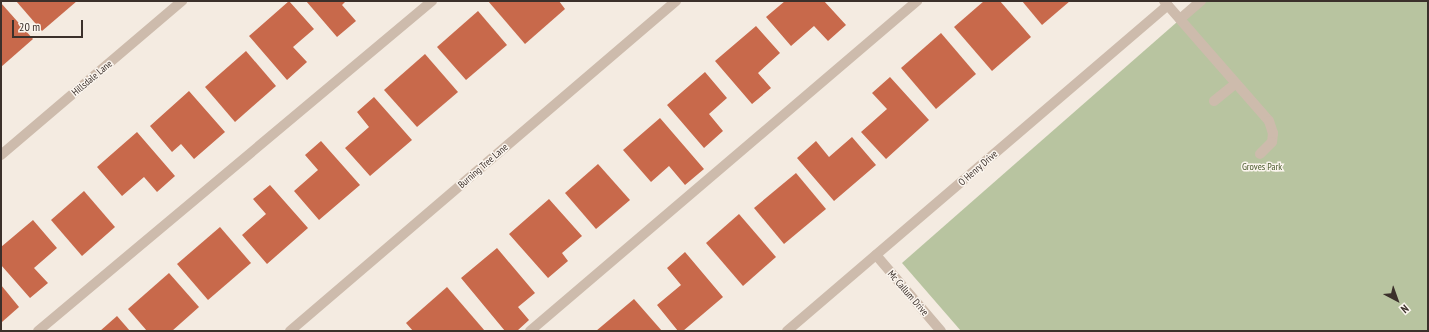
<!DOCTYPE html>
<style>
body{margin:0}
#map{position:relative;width:1429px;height:332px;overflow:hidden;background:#f4ebe1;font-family:"PT Sans Narrow",sans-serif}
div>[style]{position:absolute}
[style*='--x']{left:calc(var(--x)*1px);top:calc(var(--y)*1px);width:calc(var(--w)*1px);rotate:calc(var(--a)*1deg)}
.green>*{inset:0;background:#b8c4a0}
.building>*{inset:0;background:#c8694b}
.minor>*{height:10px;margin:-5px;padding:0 5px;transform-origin:5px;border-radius:5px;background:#cdbbac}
span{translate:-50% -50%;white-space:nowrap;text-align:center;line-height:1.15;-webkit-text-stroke:3px #fbf5ee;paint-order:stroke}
.street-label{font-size:10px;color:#3b302b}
.park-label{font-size:10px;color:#4a5a2e}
.frame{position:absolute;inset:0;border:2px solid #3b302b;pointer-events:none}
.north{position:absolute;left:1377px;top:280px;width:40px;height:40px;-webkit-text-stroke:3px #fbf5ee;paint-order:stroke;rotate:139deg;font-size:11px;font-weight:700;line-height:16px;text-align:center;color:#3b302b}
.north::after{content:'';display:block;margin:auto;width:14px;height:18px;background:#3b302b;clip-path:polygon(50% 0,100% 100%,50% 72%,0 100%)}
.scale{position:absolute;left:12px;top:20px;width:71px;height:18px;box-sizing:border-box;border:2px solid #3b302b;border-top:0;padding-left:5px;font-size:12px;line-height:14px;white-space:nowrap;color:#3b302b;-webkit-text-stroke:3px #fbf5ee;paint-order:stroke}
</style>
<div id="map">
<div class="green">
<div style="clip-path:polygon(1201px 1px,1428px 1px,1428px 331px,961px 331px,902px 263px)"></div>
</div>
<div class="building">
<div style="clip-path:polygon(16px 1px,77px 1px,42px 31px)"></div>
<div style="clip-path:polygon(289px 1px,314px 29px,293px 47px,307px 62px,287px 80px,249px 36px)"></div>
<div style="clip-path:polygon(306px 1px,346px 1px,342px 5px,356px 21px,337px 37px)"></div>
<div style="clip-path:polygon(488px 1px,559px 1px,565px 9px,525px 44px)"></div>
<div style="clip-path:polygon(785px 1px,824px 1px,846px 25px,828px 41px,814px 26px,791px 46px,766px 17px)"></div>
<div style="clip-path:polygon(984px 1px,1000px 1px,1031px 37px,992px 71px,954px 27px)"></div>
<div style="clip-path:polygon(1022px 1px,1070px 1px,1042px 25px)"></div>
<div style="clip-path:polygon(1px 3px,33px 39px,1px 67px)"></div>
<div style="clip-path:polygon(478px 11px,507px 45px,466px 80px,437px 47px)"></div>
<div style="clip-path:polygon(756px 26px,780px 53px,758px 73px,771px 88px,752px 104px,715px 61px)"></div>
<div style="clip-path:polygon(941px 33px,976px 74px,936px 109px,901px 68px)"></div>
<div style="clip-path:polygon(246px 51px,276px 86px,235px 122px,205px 87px)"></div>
<div style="clip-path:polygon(425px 54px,458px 92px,417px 127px,384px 90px)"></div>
<div style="clip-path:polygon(705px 72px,727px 98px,709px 114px,723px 131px,704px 148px,667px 105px)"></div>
<div style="clip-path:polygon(890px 77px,929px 120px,886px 159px,861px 132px,887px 109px,872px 93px)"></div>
<div style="clip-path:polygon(189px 91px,225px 132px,194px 159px,181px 144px,172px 152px,150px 126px)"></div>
<div style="clip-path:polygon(374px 97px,412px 140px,370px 176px,345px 148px,369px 127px,357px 112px)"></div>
<div style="clip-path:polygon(660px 118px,704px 169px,685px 185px,669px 166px,651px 182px,623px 150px)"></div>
<div style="clip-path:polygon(137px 132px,175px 176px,157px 192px,144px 177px,122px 196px,97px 167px)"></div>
<div style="clip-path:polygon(852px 137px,876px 165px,834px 201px,797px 158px,816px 141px,829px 157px)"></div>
<div style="clip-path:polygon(321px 141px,360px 185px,319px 220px,294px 191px,318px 170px,305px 155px)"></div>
<div style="clip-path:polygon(598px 164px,630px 200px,596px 229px,565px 193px)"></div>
<div style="clip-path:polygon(796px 173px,826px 209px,784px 244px,754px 208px)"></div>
<div style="clip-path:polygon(270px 185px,308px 228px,267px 264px,242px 235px,266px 214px,253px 199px)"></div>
<div style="clip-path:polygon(84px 191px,115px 227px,82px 256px,51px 220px)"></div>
<div style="clip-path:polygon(549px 199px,582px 236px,562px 253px,568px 261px,548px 278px,509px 234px)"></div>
<div style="clip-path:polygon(739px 214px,776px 257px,743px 286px,706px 243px)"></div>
<div style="clip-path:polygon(33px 220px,57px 248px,34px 268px,48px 283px,30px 298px,1px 265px,1px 247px)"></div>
<div style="clip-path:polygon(220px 227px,251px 263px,208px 300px,177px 264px)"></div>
<div style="clip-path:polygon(497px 248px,535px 293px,518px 307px,529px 320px,517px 331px,505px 331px,461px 278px)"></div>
<div style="clip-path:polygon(685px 252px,723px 297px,683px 331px,678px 331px,657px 305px,681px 285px,667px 268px)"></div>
<div style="clip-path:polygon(169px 273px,199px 307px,172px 331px,147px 331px,128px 309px)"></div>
<div style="clip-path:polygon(1px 285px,19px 307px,2px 322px,1px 321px)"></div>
<div style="clip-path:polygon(447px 287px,485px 331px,413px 331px,406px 323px)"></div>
<div style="clip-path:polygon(634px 299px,662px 331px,596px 331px)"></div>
<div style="clip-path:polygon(117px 316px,130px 331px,100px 331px)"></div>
</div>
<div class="minor">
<div style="--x:1164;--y:1;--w:159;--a:48.8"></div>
<div style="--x:1269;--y:121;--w:13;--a:72"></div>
<div style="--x:1273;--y:133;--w:9;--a:96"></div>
<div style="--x:1272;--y:142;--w:17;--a:135"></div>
<div style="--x:1180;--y:19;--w:28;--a:-41"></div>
<div style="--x:1214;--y:101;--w:28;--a:-39"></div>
<div style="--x:1;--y:155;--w:238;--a:-40.4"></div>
<div style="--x:876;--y:255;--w:100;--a:49.5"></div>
<div style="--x:38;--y:331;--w:514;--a:-39.95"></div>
<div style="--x:290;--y:331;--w:508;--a:-40.53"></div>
<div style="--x:530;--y:331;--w:509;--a:-40.45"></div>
<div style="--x:787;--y:331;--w:501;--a:-40.55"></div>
</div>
<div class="street-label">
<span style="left:92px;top:78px;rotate:-40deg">Hillsdale Lane</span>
<span style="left:483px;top:166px;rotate:-41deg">Burning Tree Lane</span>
<span style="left:978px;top:168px;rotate:-41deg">O Henry Drive</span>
<span style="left:908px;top:293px;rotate:49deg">Mc Callum Drive</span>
</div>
<div class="park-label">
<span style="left:1262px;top:167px">Groves Park</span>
</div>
<div class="frame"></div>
<div class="north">N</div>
<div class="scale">20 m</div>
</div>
